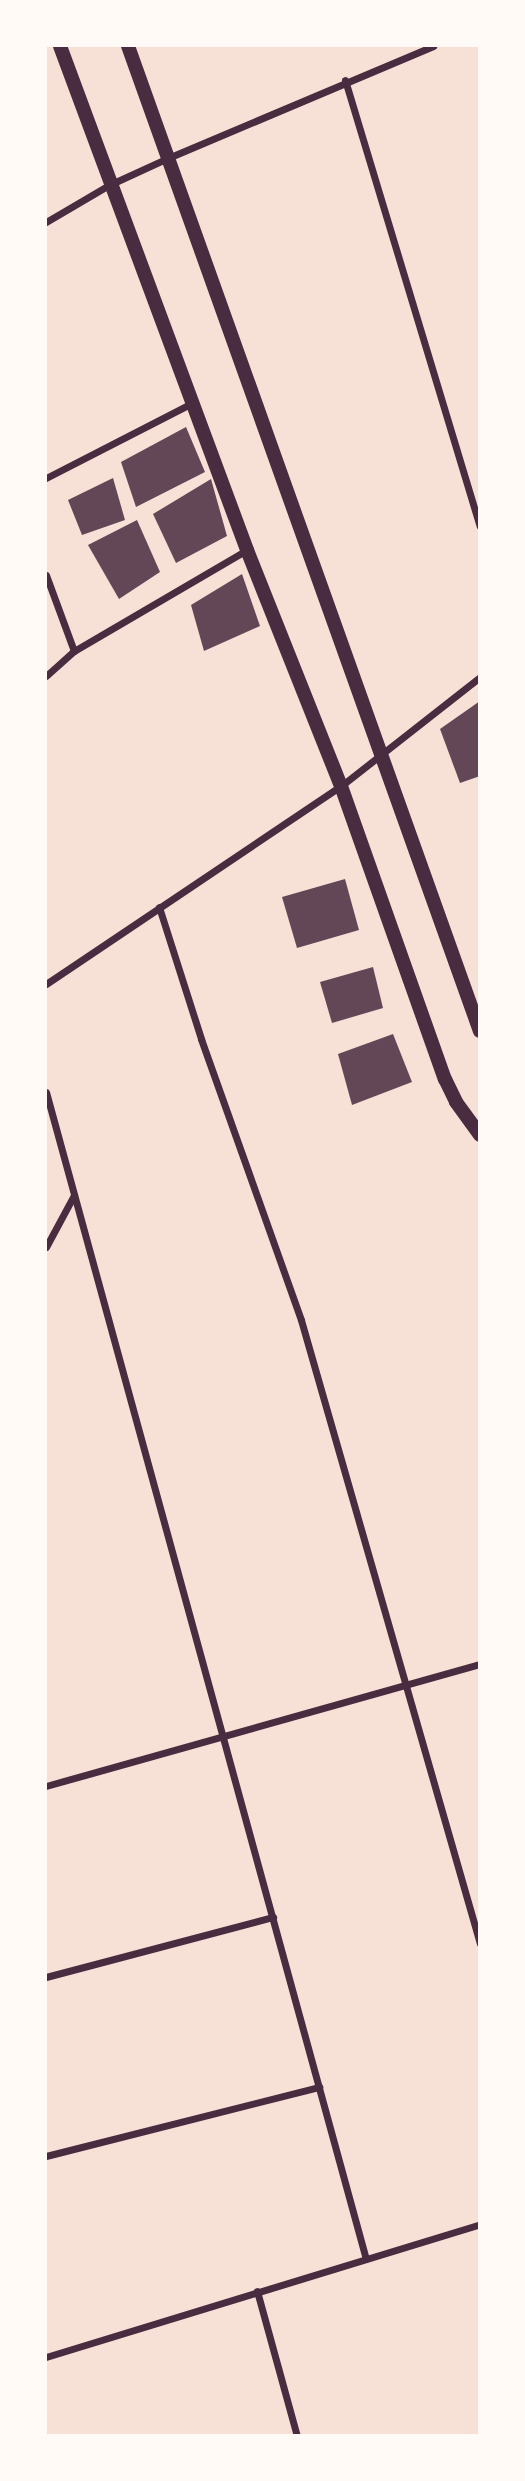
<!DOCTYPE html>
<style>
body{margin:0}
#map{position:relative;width:525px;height:2481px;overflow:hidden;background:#f7e1d7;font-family:"Crimson Pro",serif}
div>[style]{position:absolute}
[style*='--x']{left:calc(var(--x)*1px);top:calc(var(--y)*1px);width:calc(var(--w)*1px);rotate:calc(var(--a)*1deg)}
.building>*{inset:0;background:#644757}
.minor>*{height:7px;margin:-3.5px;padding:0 3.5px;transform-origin:3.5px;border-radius:3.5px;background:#4a2c40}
.secondary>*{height:14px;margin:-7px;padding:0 7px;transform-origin:7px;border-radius:7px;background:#4a2c40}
span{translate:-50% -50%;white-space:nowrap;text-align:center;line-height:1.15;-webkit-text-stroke:6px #fffaf5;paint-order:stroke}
.frame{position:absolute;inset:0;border:47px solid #fffaf5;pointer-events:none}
</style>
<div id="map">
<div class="building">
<div style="clip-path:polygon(186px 427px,205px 472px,136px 507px,121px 462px)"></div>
<div style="clip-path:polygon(113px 478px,125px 520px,82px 535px,68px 500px)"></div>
<div style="clip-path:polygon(211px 479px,227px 536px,176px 563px,153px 514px)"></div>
<div style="clip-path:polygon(137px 520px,160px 572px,119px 599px,88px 545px)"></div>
<div style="clip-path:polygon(242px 574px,260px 626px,204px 651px,191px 605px)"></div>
<div style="clip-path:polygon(480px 701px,480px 776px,460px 783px,440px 729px)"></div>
<div style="clip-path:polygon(345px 879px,359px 930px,297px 948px,282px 897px)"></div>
<div style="clip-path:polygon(373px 967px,383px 1008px,332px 1023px,320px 982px)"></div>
<div style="clip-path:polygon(393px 1034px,412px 1082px,352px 1105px,338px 1054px)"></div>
</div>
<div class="minor">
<div style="--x:345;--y:80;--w:466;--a:73.2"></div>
<div style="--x:46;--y:222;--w:73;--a:-30.4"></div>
<div style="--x:109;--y:185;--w:65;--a:-24.6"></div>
<div style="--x:168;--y:158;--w:288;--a:-22.9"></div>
<div style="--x:46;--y:478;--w:164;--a:-27.2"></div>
<div style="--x:46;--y:575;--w:81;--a:69.8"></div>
<div style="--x:46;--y:676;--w:38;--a:-42"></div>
<div style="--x:74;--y:651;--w:200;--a:-30.3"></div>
<div style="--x:159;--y:907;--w:139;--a:72.3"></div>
<div style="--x:201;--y:1039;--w:298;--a:70.4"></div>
<div style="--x:301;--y:1320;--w:649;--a:73.99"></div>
<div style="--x:46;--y:984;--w:355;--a:-33.9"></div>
<div style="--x:341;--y:786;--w:177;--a:-38.1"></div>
<div style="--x:46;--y:1092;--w:1210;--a:74.67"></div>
<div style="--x:46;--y:1247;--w:59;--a:-61.7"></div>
<div style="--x:46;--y:1786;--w:451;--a:-15.7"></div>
<div style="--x:46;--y:1977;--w:235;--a:-14.8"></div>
<div style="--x:46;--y:2156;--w:282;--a:-14.2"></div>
<div style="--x:257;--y:2291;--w:150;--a:74.6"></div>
<div style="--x:46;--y:2357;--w:454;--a:-17"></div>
</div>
<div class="secondary">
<div style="--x:60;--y:46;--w:538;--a:69.64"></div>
<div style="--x:247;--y:550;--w:254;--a:68.3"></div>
<div style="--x:341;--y:786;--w:311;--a:70.5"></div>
<div style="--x:445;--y:1079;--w:25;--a:64"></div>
<div style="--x:456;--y:1102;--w:41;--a:54"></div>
<div style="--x:128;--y:46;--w:1046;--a:70.34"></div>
</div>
<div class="frame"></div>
</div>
